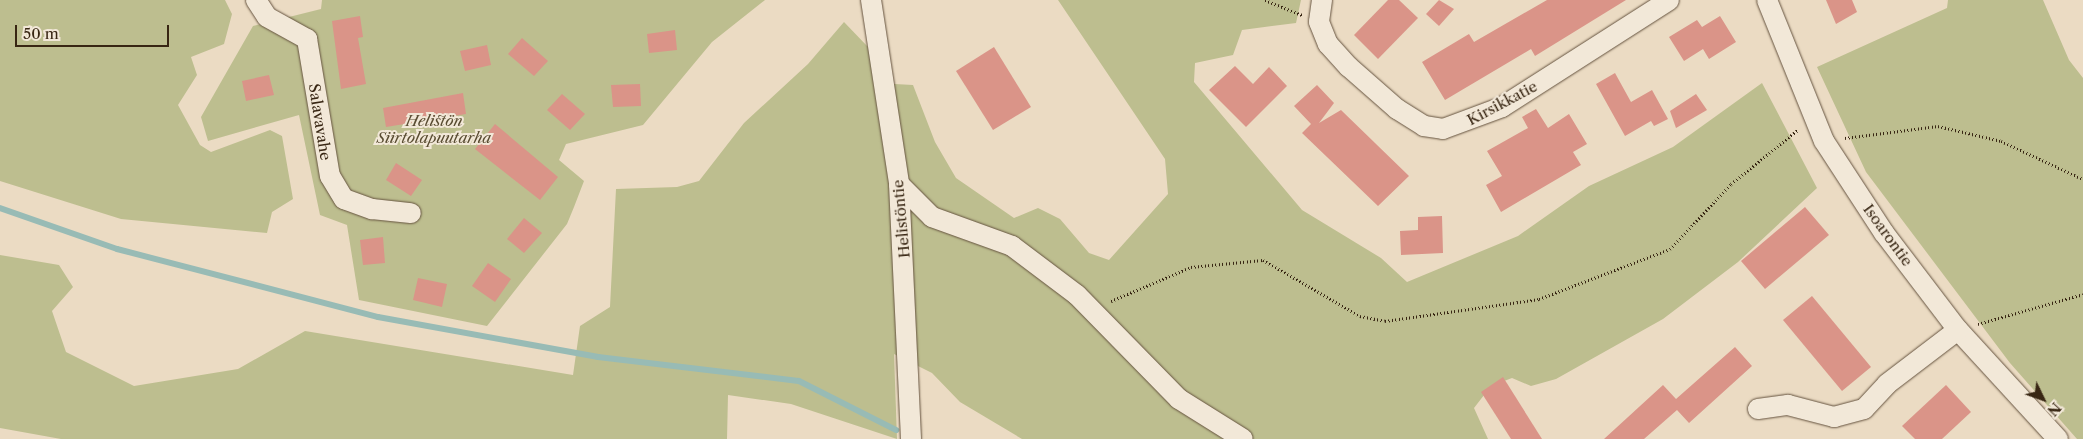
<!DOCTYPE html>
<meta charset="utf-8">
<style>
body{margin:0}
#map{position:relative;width:2083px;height:439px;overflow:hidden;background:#ebdbc3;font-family:"Libre Caslon Text",serif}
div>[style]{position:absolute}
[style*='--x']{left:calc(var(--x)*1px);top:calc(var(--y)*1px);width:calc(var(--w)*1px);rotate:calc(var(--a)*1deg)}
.green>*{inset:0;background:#bdbe8f}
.stream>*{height:6px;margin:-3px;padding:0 3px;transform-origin:3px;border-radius:3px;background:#98bbb5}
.building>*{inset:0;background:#da9488}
.path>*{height:3px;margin-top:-1.5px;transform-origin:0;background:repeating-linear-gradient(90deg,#382613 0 1px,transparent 0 3.5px)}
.roads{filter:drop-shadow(0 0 1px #65533f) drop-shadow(0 0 1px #65533f)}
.minor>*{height:20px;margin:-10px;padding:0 10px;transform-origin:10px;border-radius:10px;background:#f2e8d8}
span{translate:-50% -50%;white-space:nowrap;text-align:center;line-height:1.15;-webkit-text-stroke:4px #f2e8d8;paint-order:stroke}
.street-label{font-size:15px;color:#382613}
.park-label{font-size:15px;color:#594c32;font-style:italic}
.north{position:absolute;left:2018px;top:374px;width:50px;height:50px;-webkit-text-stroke:4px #f2e8d8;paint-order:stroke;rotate:132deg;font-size:14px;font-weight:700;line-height:20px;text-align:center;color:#382613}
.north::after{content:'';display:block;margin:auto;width:18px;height:22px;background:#382613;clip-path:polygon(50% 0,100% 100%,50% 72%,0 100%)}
.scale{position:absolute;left:15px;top:25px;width:154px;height:22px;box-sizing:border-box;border:2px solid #382613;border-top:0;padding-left:6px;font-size:15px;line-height:18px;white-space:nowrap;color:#382613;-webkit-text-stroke:4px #f2e8d8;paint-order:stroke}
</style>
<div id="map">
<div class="green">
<div style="clip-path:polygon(0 0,225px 0,232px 14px,224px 44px,191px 57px,197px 75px,178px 105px,200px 145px,211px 152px,270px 130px,282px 136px,293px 199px,272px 212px,267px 233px,121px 219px,0 181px)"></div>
<div style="clip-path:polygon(322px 0,765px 0,712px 42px,643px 125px,566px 144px,559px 160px,584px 181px,574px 207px,567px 224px,487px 326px,359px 300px,347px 225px,320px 215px,299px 115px,208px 141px,201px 117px,253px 26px,321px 9px)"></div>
<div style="clip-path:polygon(1058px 0,1301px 0,1296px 23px,1242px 30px,1233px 55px,1195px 63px,1194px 82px,1302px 210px,1381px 258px,1407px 282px,1518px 236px,1589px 186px,1673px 147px,1762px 83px,1817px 188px,1738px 262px,1663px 319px,1556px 379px,1531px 386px,1512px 378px,1491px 386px,1474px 408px,1488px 439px,1022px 439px,960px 402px,932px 373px,894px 354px,897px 439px,791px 404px,728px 395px,727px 439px,61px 439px,0 428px,0 255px,59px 265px,73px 287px,52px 311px,66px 352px,134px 386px,238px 369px,305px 331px,573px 375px,580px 326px,610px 307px,616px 189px,677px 187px,699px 181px,744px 123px,808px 64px,844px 22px,868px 47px,876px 83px,913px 85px,935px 142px,956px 178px,1014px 218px,1038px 208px,1060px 219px,1089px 253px,1109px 260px,1168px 194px,1165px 159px)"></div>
<div style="clip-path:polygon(1948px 0,2043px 0,2069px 60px,2083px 78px,2083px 439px,2077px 439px,2010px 363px,1866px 172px,1817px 67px,1947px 8px)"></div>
</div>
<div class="stream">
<div style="--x:0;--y:208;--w:124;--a:19.3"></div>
<div style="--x:117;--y:249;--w:270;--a:14.6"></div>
<div style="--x:378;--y:317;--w:224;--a:10.3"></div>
<div style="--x:598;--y:357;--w:202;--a:6.8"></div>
<div style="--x:799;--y:381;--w:109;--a:26.8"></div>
</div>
<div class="building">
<div style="clip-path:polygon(1388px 0,1399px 0,1418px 18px,1378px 59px,1354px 35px)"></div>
<div style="clip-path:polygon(1439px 0,1454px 9px,1439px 26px,1426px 14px)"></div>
<div style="clip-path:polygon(1547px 0,1626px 0,1535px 56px,1531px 49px,1445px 100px,1422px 62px,1469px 34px,1474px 42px)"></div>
<div style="clip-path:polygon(1826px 0,1852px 0,1857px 12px,1836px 24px)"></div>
<div style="clip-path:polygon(360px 16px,363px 37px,358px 38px,366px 84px,341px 89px,332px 21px)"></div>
<div style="clip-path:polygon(1720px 16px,1736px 42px,1709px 59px,1703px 49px,1684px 61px,1669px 37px,1697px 20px,1702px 27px)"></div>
<div style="clip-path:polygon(675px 30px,677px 50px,649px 53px,647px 34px)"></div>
<div style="clip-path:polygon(522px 38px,548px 61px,534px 76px,508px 54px)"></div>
<div style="clip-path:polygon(487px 45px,491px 65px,465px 71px,460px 51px)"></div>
<div style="clip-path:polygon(994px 47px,1031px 107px,993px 130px,956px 71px)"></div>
<div style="clip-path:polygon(1235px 66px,1253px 84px,1269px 67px,1287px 86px,1246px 127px,1209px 90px)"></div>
<div style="clip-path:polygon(1615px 73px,1631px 102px,1652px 90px,1668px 119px,1654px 126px,1651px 121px,1625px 136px,1596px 84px)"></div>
<div style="clip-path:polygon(269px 75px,274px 95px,246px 101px,242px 81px)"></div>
<div style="clip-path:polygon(640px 84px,641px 106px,613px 107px,611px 85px)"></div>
<div style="clip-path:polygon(1317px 85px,1334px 103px,1319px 123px,1341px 110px,1409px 176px,1378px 206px,1302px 133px,1311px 124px,1294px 106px)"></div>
<div style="clip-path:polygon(463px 93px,466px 114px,386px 127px,383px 108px)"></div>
<div style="clip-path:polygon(562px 94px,585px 114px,570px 130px,547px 110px)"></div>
<div style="clip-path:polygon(1696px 94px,1707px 110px,1676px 128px,1670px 111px)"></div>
<div style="clip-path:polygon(1536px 109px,1548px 128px,1569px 114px,1587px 144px,1573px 152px,1581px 165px,1501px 212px,1486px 185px,1502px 176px,1487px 151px,1528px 128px,1522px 117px)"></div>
<div style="clip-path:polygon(495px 124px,558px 177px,540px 200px,475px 149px)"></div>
<div style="clip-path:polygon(396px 163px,422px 180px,411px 196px,386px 180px)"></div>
<div style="clip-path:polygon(1805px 207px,1829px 235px,1765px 289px,1741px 261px)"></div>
<div style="clip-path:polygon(1442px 216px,1443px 253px,1401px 255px,1400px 231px,1418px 230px,1418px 217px)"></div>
<div style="clip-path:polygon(524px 218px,542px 233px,524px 253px,507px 239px)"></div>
<div style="clip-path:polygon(383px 237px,385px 263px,363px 265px,360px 240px)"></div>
<div style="clip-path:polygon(488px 263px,511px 279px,495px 302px,472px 286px)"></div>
<div style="clip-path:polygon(418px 278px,447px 284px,442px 307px,413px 300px)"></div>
<div style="clip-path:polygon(1812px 296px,1871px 367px,1842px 391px,1783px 320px)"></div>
<div style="clip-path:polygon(1735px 347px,1752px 366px,1689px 423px,1677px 410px,1644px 439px,1604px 439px,1663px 385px,1676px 399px)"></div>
<div style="clip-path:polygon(1503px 377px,1542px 439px,1511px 439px,1481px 392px)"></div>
<div style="clip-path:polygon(1946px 385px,1971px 412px,1942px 439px,1915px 439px,1902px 426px)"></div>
</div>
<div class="path">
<div style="--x:1265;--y:0;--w:40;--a:22"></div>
<div style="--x:1845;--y:138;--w:94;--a:-7.4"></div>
<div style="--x:1938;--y:126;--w:65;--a:13.4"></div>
<div style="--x:2001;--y:141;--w:90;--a:24.9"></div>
<div style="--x:1111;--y:301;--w:87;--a:-23"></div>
<div style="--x:1191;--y:267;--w:72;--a:-5.6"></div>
<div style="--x:1263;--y:260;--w:112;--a:30"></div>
<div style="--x:1360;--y:316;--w:25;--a:11"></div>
<div style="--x:1385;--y:321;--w:156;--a:-8.1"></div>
<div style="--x:1539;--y:299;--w:140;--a:-20.9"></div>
<div style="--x:1670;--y:249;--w:89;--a:-46.8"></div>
<div style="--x:1731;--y:184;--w:87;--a:-39"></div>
<div style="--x:1978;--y:324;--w:109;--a:-15.9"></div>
</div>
<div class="roads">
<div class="minor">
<div style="--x:256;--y:0;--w:20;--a:57"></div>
<div style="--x:267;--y:17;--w:46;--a:28.8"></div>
<div style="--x:307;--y:39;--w:139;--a:80.5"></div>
<div style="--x:330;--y:176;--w:27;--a:59"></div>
<div style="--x:344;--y:199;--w:30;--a:20"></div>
<div style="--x:372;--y:209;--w:39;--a:6"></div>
<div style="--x:871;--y:0;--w:186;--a:81.3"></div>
<div style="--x:899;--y:184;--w:255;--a:87.3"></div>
<div style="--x:1322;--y:0;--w:22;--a:98"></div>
<div style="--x:1319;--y:22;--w:24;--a:68"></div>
<div style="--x:1328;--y:44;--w:31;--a:48"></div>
<div style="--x:1349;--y:67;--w:64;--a:41.2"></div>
<div style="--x:1397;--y:109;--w:32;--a:32"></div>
<div style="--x:1424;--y:126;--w:19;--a:9"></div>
<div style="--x:1443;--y:129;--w:63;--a:-20.4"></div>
<div style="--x:1502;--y:107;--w:198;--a:-32.6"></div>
<div style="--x:1767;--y:0;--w:152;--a:68"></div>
<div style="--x:1824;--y:141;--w:110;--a:56.9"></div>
<div style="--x:1884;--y:233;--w:122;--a:52.7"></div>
<div style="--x:1958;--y:330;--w:148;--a:47.5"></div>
<div style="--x:899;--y:184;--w:47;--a:45"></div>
<div style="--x:932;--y:217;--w:85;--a:19.9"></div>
<div style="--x:1012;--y:246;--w:81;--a:37"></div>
<div style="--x:1077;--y:295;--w:146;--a:45.6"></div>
<div style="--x:1179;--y:399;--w:75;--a:32"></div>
<div style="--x:1758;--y:409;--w:30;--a:-8"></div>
<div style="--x:1788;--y:405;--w:48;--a:14.6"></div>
<div style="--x:1834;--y:417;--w:31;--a:-15"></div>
<div style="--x:1864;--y:409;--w:34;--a:-47"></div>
<div style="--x:1887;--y:384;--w:89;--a:-37.3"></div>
</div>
</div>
<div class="street-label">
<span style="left:1502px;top:103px;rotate:-28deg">Kirsikkatie</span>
<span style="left:320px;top:122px;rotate:81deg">Salavavahe</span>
<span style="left:901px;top:219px;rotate:-95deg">Helistöntie</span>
<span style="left:1888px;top:235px;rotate:54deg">Isoarontie</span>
</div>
<div class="park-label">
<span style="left:434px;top:129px">Helistön<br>Siirtolapuutarha</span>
</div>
<div class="north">N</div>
<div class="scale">50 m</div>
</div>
